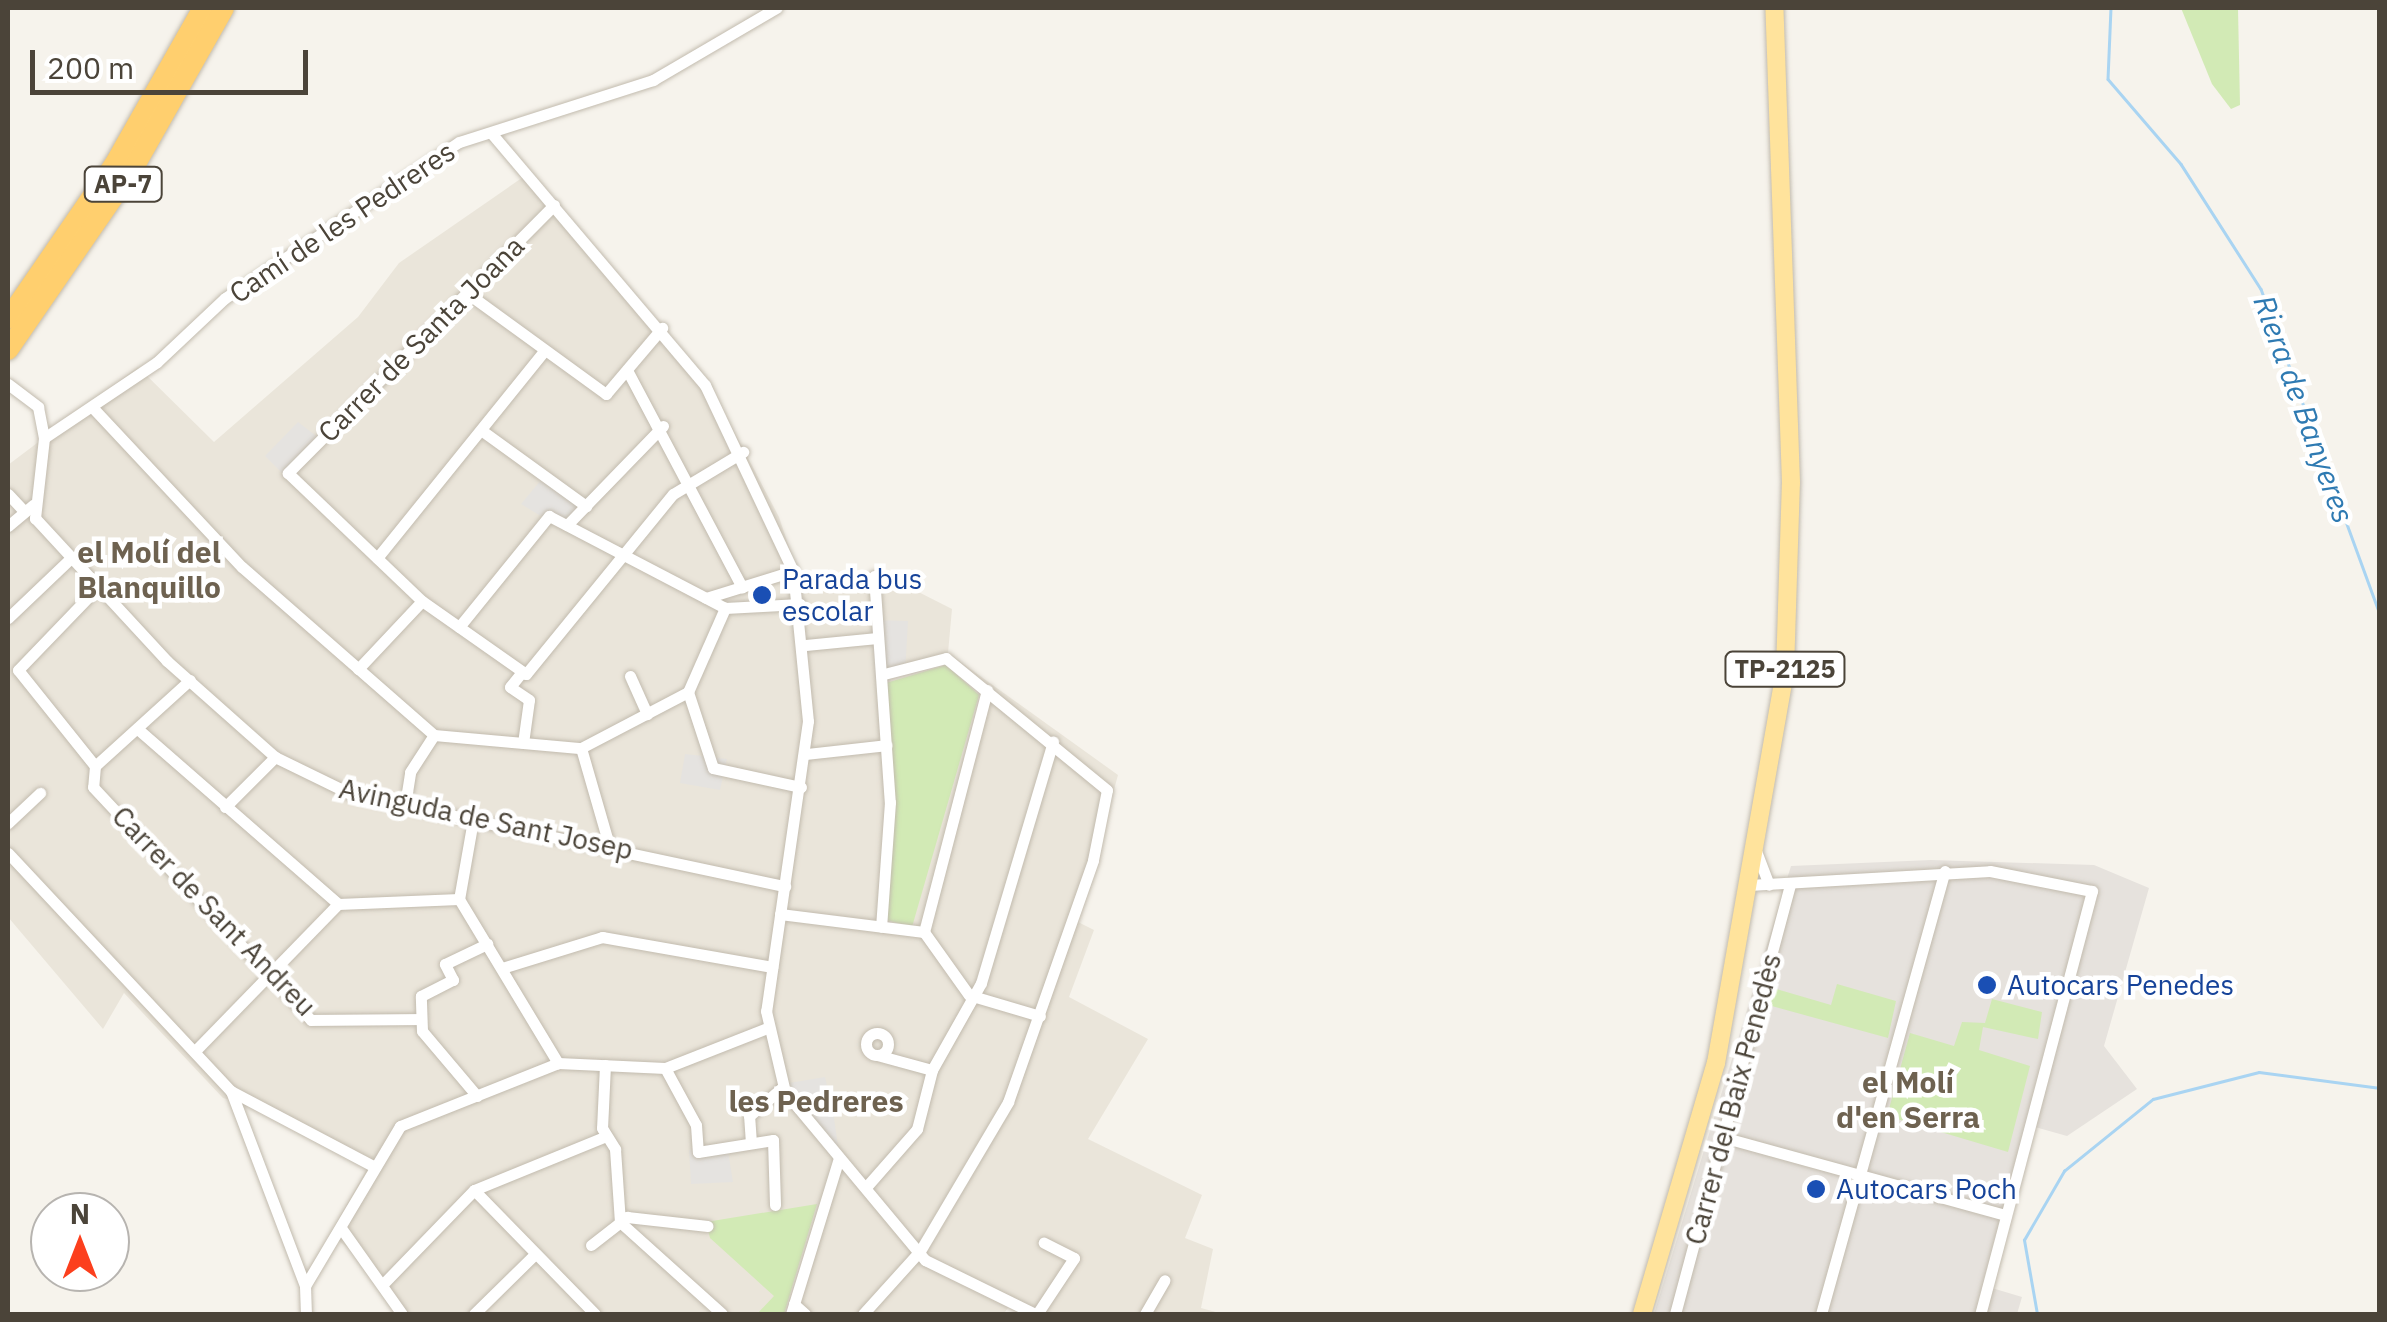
<!DOCTYPE html>
<meta charset="utf-8">
<style>
body{margin:0}
#map{position:relative;width:2387px;height:1322px;overflow:hidden;background:#f6f3ec;font-family:"IBM Plex Sans",sans-serif}
div>[style]{position:absolute}
[style*='--x']{left:calc(var(--x)*1px);top:calc(var(--y)*1px);width:calc(var(--w)*1px);rotate:calc(var(--a)*1deg)}
.residential>*{inset:0;background:#eae5da}
.industrial>*{inset:0;background:#e6e2dd}
.green>*{inset:0;background:#d2eab5}
.parking>*{inset:0;background:#e5e3e0}
.stream>*{height:2.5px;margin:-1.25px;padding:0 1.25px;transform-origin:1.25px;border-radius:1.25px;background:#a9d4f2}
.roads{filter:drop-shadow(0 0 2px #c2bbae) drop-shadow(0 0 2px #c2bbae)}
.minor>*{height:11px;margin:-5.5px;padding:0 5.5px;transform-origin:5.5px;border-radius:5.5px;background:#fff}
.minor>.ring{margin:-5.5px;padding:0;box-sizing:content-box;background:none;border:11px solid #fff;border-radius:50%}
.primary>*{height:18px;margin:-9px;padding:0 9px;transform-origin:9px;border-radius:9px;background:#ffe39c}
.motorway>*{height:20px;margin:-10px;padding:0 10px;transform-origin:10px;border-radius:10px;background:#ffcf6e}
.dots>*{width:28px;height:28px;translate:-50% -50%;box-sizing:border-box;border:5px solid #fff;border-radius:50%}
span{translate:-50% -50%;white-space:nowrap;text-align:center;line-height:1.15;-webkit-text-stroke:9px #fff;paint-order:stroke}
.shield-label span{padding:2px 8px;background:#fff;border:2px solid;border-radius:8px;-webkit-text-stroke-width:0}
.shield-label{font-size:25px;color:#4b4439;font-weight:700}
.street-label{font-size:28px;color:#4b4439}
.transit-label{font-size:28px;color:#164399}
.left{translate:0 -50%;text-align:left}
.water-label{font-size:30px;color:#2e7ab2;font-style:italic}
.neighbourhood-label{font-size:30px;color:#6e6250;font-weight:700}
.frame{position:absolute;inset:0;border:10px solid #4b4439;pointer-events:none}
.north{position:absolute;left:30px;top:1192px;width:100px;height:100px;box-sizing:border-box;background:#fff;border:2px solid #b7b4b0;border-radius:50%;rotate:0deg;font-size:28px;font-weight:700;line-height:40px;text-align:center;color:#4b4439}
.north::after{content:'';display:block;margin:auto;width:35px;height:45px;background:#fc3f1d;clip-path:polygon(50% 0,100% 100%,50% 72%,0 100%)}
.scale{position:absolute;left:30px;top:50px;width:278px;height:45px;box-sizing:border-box;border:5px solid #4b4439;border-top:0;padding-left:12px;font-size:30px;line-height:35px;white-space:nowrap;color:#4b4439;-webkit-text-stroke:8px #fff;paint-order:stroke}
</style>
<div id="map">
<div class="residential">
<div style="clip-path:polygon(529px 173px,708px 382px,779px 517px,798px 574px,879px 572px,952px 609px,948px 653px,1118px 775px,1078px 922px,1094px 930px,1069px 997px,1148px 1039px,1088px 1139px,1202px 1195px,1185px 1238px,1213px 1249px,1201px 1308px,1223px 1314px,1039px 1314px,1010px 1304px,1004px 1314px,395px 1314px,361px 1258px,330px 1234px,368px 1167px,261px 1108px,223px 1098px,124px 993px,103px 1029px,8px 917px,8px 465px,138px 367px,214px 442px,358px 317px,399px 263px)"></div>
</div>
<div class="industrial">
<div style="clip-path:polygon(1931px 860px,2094px 865px,2149px 888px,2104px 1046px,2137px 1089px,2067px 1136px,2035px 1127px,1992px 1288px,2022px 1297px,2017px 1314px,1654px 1314px,1791px 866px)"></div>
</div>
<div class="green">
<div style="clip-path:polygon(2181px 8px,2238px 9px,2240px 105px,2231px 109px,2212px 84px)"></div>
<div style="clip-path:polygon(946px 665px,979px 695px,912px 927px,887px 920px,886px 683px)"></div>
<div style="clip-path:polygon(1837px 984px,1896px 1001px,1888px 1038px,1768px 1005px,1773px 988px,1831px 1005px)"></div>
<div style="clip-path:polygon(1992px 999px,2042px 1012px,2038px 1039px,1983px 1027px,1979px 1050px,2030px 1066px,2008px 1152px,1887px 1116px,1910px 1033px,1954px 1046px,1962px 1022px,1985px 1023px)"></div>
<div style="clip-path:polygon(817px 1204px,784px 1314px,757px 1314px,774px 1296px,710px 1238px,706px 1222px)"></div>
</div>
<div class="parking">
<div style="clip-path:polygon(298px 422px,324px 442px,287px 478px,265px 456px)"></div>
<div style="clip-path:polygon(547px 473px,590px 505px,564px 530px,521px 504px)"></div>
<div style="clip-path:polygon(872px 620px,908px 621px,905px 674px,875px 680px)"></div>
<div style="clip-path:polygon(685px 754px,727px 759px,720px 790px,680px 783px)"></div>
<div style="clip-path:polygon(825px 1077px,833px 1111px,839px 1153px,789px 1083px)"></div>
<div style="clip-path:polygon(727px 1145px,733px 1182px,691px 1184px,689px 1150px)"></div>
</div>
<div class="stream">
<div style="--x:2111;--y:8;--w:71;--a:92.4"></div>
<div style="--x:2108;--y:79;--w:112;--a:49.3"></div>
<div style="--x:2181;--y:164;--w:148;--a:57.4"></div>
<div style="--x:2261;--y:289;--w:347;--a:69.9"></div>
<div style="--x:2037;--y:1314;--w:75;--a:-100"></div>
<div style="--x:2024;--y:1240;--w:80;--a:-59.9"></div>
<div style="--x:2064;--y:1171;--w:114;--a:-39"></div>
<div style="--x:2153;--y:1099;--w:109;--a:-14.3"></div>
<div style="--x:2259;--y:1072;--w:122;--a:7.5"></div>
</div>
<div class="roads">
<div class="minor">
<div style="--x:492;--y:134;--w:329;--a:49.7"></div>
<div style="--x:705;--y:385;--w:206;--a:64.7"></div>
<div style="--x:793;--y:571;--w:151;--a:84.3"></div>
<div style="--x:808;--y:721;--w:293;--a:98.2"></div>
<div style="--x:766;--y:1011;--w:83;--a:76.8"></div>
<div style="--x:785;--y:1092;--w:219;--a:50.2"></div>
<div style="--x:925;--y:1260;--w:123;--a:26.1"></div>
<div style="--x:554;--y:205;--w:378;--a:134.8"></div>
<div style="--x:288;--y:473;--w:185;--a:43.7"></div>
<div style="--x:422;--y:601;--w:127;--a:35.1"></div>
<div style="--x:526;--y:674;--w:232;--a:-50.8"></div>
<div style="--x:673;--y:494;--w:82;--a:-31"></div>
<div style="--x:467;--y:293;--w:172;--a:36"></div>
<div style="--x:606;--y:394;--w:87;--a:-49.7"></div>
<div style="--x:627;--y:370;--w:246;--a:62.1"></div>
<div style="--x:8;--y:384;--w:38;--a:37"></div>
<div style="--x:38;--y:407;--w:32;--a:79"></div>
<div style="--x:44;--y:438;--w:81;--a:96.4"></div>
<div style="--x:35;--y:518;--w:195;--a:47.3"></div>
<div style="--x:167;--y:661;--w:144;--a:41.6"></div>
<div style="--x:275;--y:757;--w:85;--a:26"></div>
<div style="--x:351;--y:794;--w:444;--a:12"></div>
<div style="--x:93;--y:408;--w:218;--a:46.9"></div>
<div style="--x:242;--y:567;--w:255;--a:41.2"></div>
<div style="--x:481;--y:430;--w:130;--a:35.9"></div>
<div style="--x:44;--y:438;--w:136;--a:-33.9"></div>
<div style="--x:157;--y:362;--w:93;--a:-43.3"></div>
<div style="--x:225;--y:298;--w:281;--a:-33.7"></div>
<div style="--x:459;--y:142;--w:204;--a:-17.7"></div>
<div style="--x:653;--y:80;--w:143;--a:-30.3"></div>
<div style="--x:8;--y:494;--w:23;--a:47"></div>
<div style="--x:567;--y:525;--w:138;--a:-45.9"></div>
<div style="--x:8;--y:526;--w:33;--a:-40"></div>
<div style="--x:377;--y:558;--w:267;--a:-51.1"></div>
<div style="--x:874;--y:576;--w:227;--a:86"></div>
<div style="--x:890;--y:802;--w:125;--a:94.1"></div>
<div style="--x:706;--y:598;--w:91;--a:-17.2"></div>
<div style="--x:8;--y:618;--w:84;--a:-43.6"></div>
<div style="--x:459;--y:627;--w:143;--a:-51"></div>
<div style="--x:549;--y:516;--w:199;--a:27.6"></div>
<div style="--x:725;--y:608;--w:75;--a:-3.1"></div>
<div style="--x:806;--y:645;--w:71;--a:-5.6"></div>
<div style="--x:358;--y:669;--w:93;--a:-46.7"></div>
<div style="--x:522;--y:672;--w:19;--a:129"></div>
<div style="--x:510;--y:687;--w:23;--a:34"></div>
<div style="--x:529;--y:700;--w:43;--a:97.9"></div>
<div style="--x:630;--y:676;--w:42;--a:65.9"></div>
<div style="--x:688;--y:692;--w:80;--a:71.8"></div>
<div style="--x:713;--y:768;--w:90;--a:12.2"></div>
<div style="--x:140;--y:731;--w:263;--a:41.1"></div>
<div style="--x:338;--y:904;--w:121;--a:-2.4"></div>
<div style="--x:434;--y:735;--w:148;--a:5.1"></div>
<div style="--x:581;--y:748;--w:121;--a:-27.6"></div>
<div style="--x:688;--y:692;--w:92;--a:-66.2"></div>
<div style="--x:581;--y:748;--w:101;--a:73.9"></div>
<div style="--x:806;--y:754;--w:81;--a:-6.3"></div>
<div style="--x:95;--y:766;--w:21;--a:95"></div>
<div style="--x:93;--y:787;--w:319;--a:46.9"></div>
<div style="--x:311;--y:1020;--w:110;--a:-0.5"></div>
<div style="--x:95;--y:766;--w:123;--a:-128.7"></div>
<div style="--x:18;--y:670;--w:114;--a:-46.1"></div>
<div style="--x:95;--y:766;--w:128;--a:-42.2"></div>
<div style="--x:405;--y:805;--w:33;--a:-81"></div>
<div style="--x:410;--y:772;--w:44;--a:-57"></div>
<div style="--x:225;--y:807;--w:71;--a:-45"></div>
<div style="--x:473;--y:820;--w:80;--a:100"></div>
<div style="--x:459;--y:899;--w:192;--a:58.9"></div>
<div style="--x:8;--y:823;--w:44;--a:-43.2"></div>
<div style="--x:1756;--y:851;--w:36;--a:69"></div>
<div style="--x:8;--y:853;--w:326;--a:46.9"></div>
<div style="--x:231;--y:1091;--w:209;--a:69.2"></div>
<div style="--x:305;--y:1286;--w:28;--a:88"></div>
<div style="--x:1749;--y:885;--w:241;--a:-3.3"></div>
<div style="--x:1990;--y:871;--w:104;--a:11.1"></div>
<div style="--x:2092;--y:891;--w:438;--a:104.8"></div>
<div style="--x:780;--y:914;--w:145;--a:7.1"></div>
<div style="--x:924;--y:932;--w:77;--a:54.5"></div>
<div style="--x:969;--y:995;--w:74;--a:16.5"></div>
<div style="--x:924;--y:932;--w:250;--a:-75.4"></div>
<div style="--x:502;--y:968;--w:105;--a:-17.2"></div>
<div style="--x:602;--y:937;--w:173;--a:10"></div>
<div class="ring" style="left:866px;top:1033px;width:11px;height:11px"></div>
<div style="--x:195;--y:1051;--w:205;--a:-45.8"></div>
<div style="--x:877;--y:1055;--w:57;--a:15.3"></div>
<div style="--x:605;--y:1065;--w:63;--a:92.7"></div>
<div style="--x:602;--y:1128;--w:25;--a:58"></div>
<div style="--x:615;--y:1149;--w:73;--a:86.1"></div>
<div style="--x:665;--y:1068;--w:65;--a:61.5"></div>
<div style="--x:696;--y:1125;--w:27;--a:86"></div>
<div style="--x:698;--y:1152;--w:76;--a:-9.1"></div>
<div style="--x:773;--y:1140;--w:65;--a:88.2"></div>
<div style="--x:231;--y:1091;--w:163;--a:27.8"></div>
<div style="--x:477;--y:1096;--w:85;--a:-130.2"></div>
<div style="--x:422;--y:1031;--w:35;--a:-92"></div>
<div style="--x:421;--y:996;--w:36;--a:-27"></div>
<div style="--x:453;--y:980;--w:18;--a:-117"></div>
<div style="--x:445;--y:964;--w:47;--a:-25.5"></div>
<div style="--x:1722;--y:1137;--w:294;--a:15.4"></div>
<div style="--x:751;--y:1143;--w:27;--a:-94"></div>
<div style="--x:749;--y:1116;--w:45;--a:-40.5"></div>
<div style="--x:867;--y:1186;--w:76;--a:-48.7"></div>
<div style="--x:917;--y:1129;--w:61;--a:-75.7"></div>
<div style="--x:932;--y:1070;--w:100;--a:-60.6"></div>
<div style="--x:981;--y:983;--w:252;--a:-73.4"></div>
<div style="--x:474;--y:1190;--w:173;--a:45.7"></div>
<div style="--x:620;--y:1222;--w:137;--a:42"></div>
<div style="--x:341;--y:1228;--w:105;--a:54.7"></div>
<div style="--x:591;--y:1245;--w:46;--a:-37.9"></div>
<div style="--x:627;--y:1217;--w:81;--a:6.4"></div>
<div style="--x:383;--y:1284;--w:131;--a:-45.9"></div>
<div style="--x:474;--y:1190;--w:143;--a:-22.2"></div>
<div style="--x:305;--y:1286;--w:186;--a:-59.3"></div>
<div style="--x:400;--y:1126;--w:170;--a:-21.7"></div>
<div style="--x:558;--y:1063;--w:107;--a:2.7"></div>
<div style="--x:665;--y:1068;--w:110;--a:-21.4"></div>
<div style="--x:794;--y:1304;--w:15;--a:42"></div>
<div style="--x:474;--y:1314;--w:84;--a:-44.5"></div>
<div style="--x:791;--y:1314;--w:163;--a:-72.9"></div>
<div style="--x:863;--y:1314;--w:85;--a:-47.9"></div>
<div style="--x:920;--y:1251;--w:173;--a:-59.4"></div>
<div style="--x:1008;--y:1102;--w:256;--a:-70.6"></div>
<div style="--x:1093;--y:860;--w:71;--a:-78.7"></div>
<div style="--x:1107;--y:790;--w:208;--a:-140.7"></div>
<div style="--x:946;--y:658;--w:64;--a:165.5"></div>
<div style="--x:1037;--y:1314;--w:67;--a:-56.5"></div>
<div style="--x:1074;--y:1258;--w:34;--a:-153"></div>
<div style="--x:1145;--y:1314;--w:39;--a:-60"></div>
<div style="--x:1675;--y:1314;--w:445;--a:-75"></div>
<div style="--x:1821;--y:1314;--w:460;--a:-74.4"></div>
</div>
<div class="primary">
<div style="--x:1642;--y:1314;--w:262;--a:-73.6"></div>
<div style="--x:1716;--y:1063;--w:398;--a:-80"></div>
<div style="--x:1785;--y:671;--w:188;--a:-88.2"></div>
<div style="--x:1791;--y:483;--w:475;--a:-92"></div>
</div>
<div class="motorway">
<div style="--x:8;--y:319;--w:187;--a:-55.5"></div>
<div style="--x:114;--y:165;--w:180;--a:-60.5"></div>
<div style="--x:8;--y:350;--w:220;--a:-55.4"></div>
<div style="--x:133;--y:169;--w:185;--a:-60.5"></div>
</div>
</div>
<div class="dots">
<div style="left:762px;top:595px;background:#1a4fb4"></div>
<div style="left:1987px;top:985px;background:#1a4fb4"></div>
<div style="left:1816px;top:1189px;background:#1a4fb4"></div>
</div>
<div class="shield-label">
<span style="left:123px;top:184px">AP-7</span>
<span style="left:1785px;top:669px">TP-2125</span>
</div>
<div class="street-label">
<span style="left:342px;top:222px;rotate:-34deg">Camí de les Pedreres</span>
<span style="left:421px;top:339px;rotate:-45deg">Carrer de Santa Joana</span>
<span style="left:486px;top:819px;rotate:12deg">Avinguda de Sant Josep</span>
<span style="left:214px;top:911px;rotate:46deg">Carrer de Sant Andreu</span>
<span style="left:1733px;top:1099px;rotate:-75deg">Carrer del Baix Penedès</span>
</div>
<div class="transit-label">
<span class="left" style="left:782px;top:595px">Parada bus<br>escolar</span>
<span class="left" style="left:2007px;top:985px">Autocars Penedes</span>
<span class="left" style="left:1836px;top:1189px">Autocars Poch</span>
</div>
<div class="water-label">
<span style="left:2304px;top:409px;rotate:70deg">Riera de Banyeres</span>
</div>
<div class="neighbourhood-label">
<span style="left:149px;top:569px">el Molí del<br>Blanquillo</span>
<span style="left:1908px;top:1099px">el Molí<br>d'en Serra</span>
<span style="left:816px;top:1101px">les Pedreres</span>
</div>
<div class="frame"></div>
<div class="north">N</div>
<div class="scale">200 m</div>
</div>
